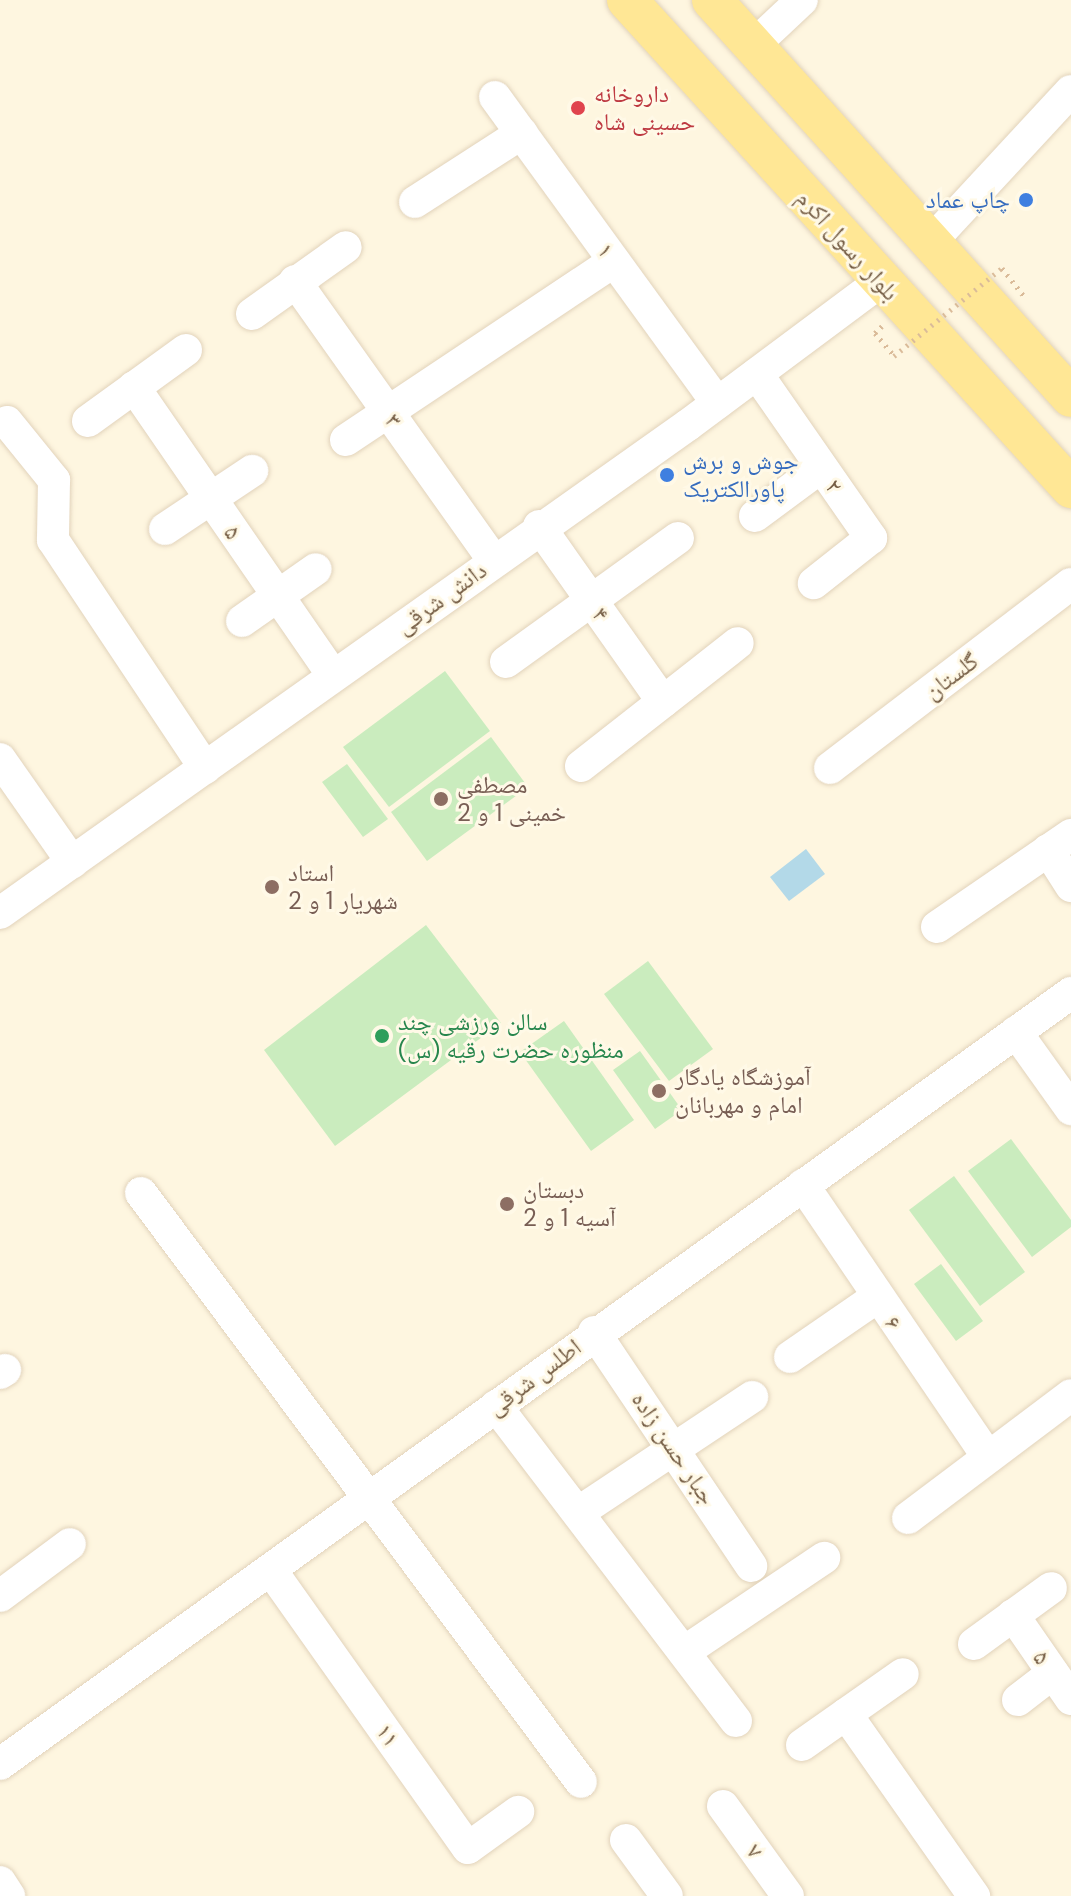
<!DOCTYPE html>
<meta charset="utf-8">
<style>
body{margin:0}
#map{position:relative;width:1071px;height:1896px;overflow:hidden;background:#fef6e0;font-family:"DM Sans","Noto Naskh Arabic",sans-serif}
div>[style]{position:absolute}
[style*='--x']{left:calc(var(--x)*1px);top:calc(var(--y)*1px);width:calc(var(--w)*1px);rotate:calc(var(--a)*1deg)}
.green>*{inset:0;background:#caecbe}
.water>*{inset:0;background:#b3d9e8}
.path>*{height:5px;margin-top:-2.5px;transform-origin:0;background:repeating-linear-gradient(90deg,#dabb99 0 2px,transparent 0 8px)}
.roads{filter:drop-shadow(0 0 2px #e2d3bb) drop-shadow(0 0 2px #e2d3bb)}
.minor>*{height:32px;margin:-16px;padding:0 16px;transform-origin:16px;border-radius:16px;background:#fff}
.major>*{height:40px;margin:-20px;padding:0 20px;transform-origin:20px;border-radius:20px;background:#ffe795}
.path-bridge>*{height:5px;margin-top:-2.5px;transform-origin:0;background:repeating-linear-gradient(90deg,#dabb99 0 2px,transparent 0 8px)}
.dots>*{width:22px;height:22px;translate:-50% -50%;box-sizing:border-box;border:4px solid #fff9e7;border-radius:50%}
span{translate:-50% -50%;white-space:nowrap;text-align:center;line-height:1.15;-webkit-text-stroke:6px #fff9e7;paint-order:stroke}
.health-label{font-size:24px;color:#be3a42}
.left{translate:0 -50%;text-align:left}
.shop-label{font-size:24px;color:#366cbe}
.right{translate:-100% -50%;text-align:right}
.street-label{font-size:24px;color:#765e45}
.education-label{font-size:24px;color:#785e54}
.leisure-label{font-size:24px;color:#27864d}
</style>
<div id="map">
<div class="green">
<div style="clip-path:polygon(445px 671px,490px 731px,389px 807px,343px 747px)"></div>
<div style="clip-path:polygon(491px 737px,528px 787px,427px 861px,391px 812px)"></div>
<div style="clip-path:polygon(347px 764px,388px 819px,363px 837px,322px 782px)"></div>
<div style="clip-path:polygon(426px 925px,501px 1023px,335px 1146px,264px 1050px)"></div>
<div style="clip-path:polygon(648px 961px,713px 1049px,669px 1081px,604px 994px)"></div>
<div style="clip-path:polygon(564px 1021px,634px 1120px,591px 1151px,520px 1052px)"></div>
<div style="clip-path:polygon(640px 1051px,682px 1110px,655px 1129px,613px 1070px)"></div>
<div style="clip-path:polygon(1011px 1139px,1071px 1220px,1071px 1227px,1032px 1257px,968px 1171px)"></div>
<div style="clip-path:polygon(954px 1176px,1025px 1272px,980px 1306px,909px 1210px)"></div>
<div style="clip-path:polygon(941px 1264px,983px 1321px,956px 1341px,914px 1284px)"></div>
</div>
<div class="water">
<div style="clip-path:polygon(806px 849px,825px 874px,789px 901px,770px 877px)"></div>
</div>
<div class="path">
<div style="--x:1002;--y:268;--w:39;--a:52"></div>
<div style="--x:882;--y:326;--w:10;--a:135"></div>
<div style="--x:875;--y:333;--w:30;--a:50"></div>
</div>
<div class="roads">
<div class="minor">
<div style="--x:753;--y:46;--w:67;--a:-43.2"></div>
<div style="--x:495;--y:97;--w:378;--a:54"></div>
<div style="--x:415;--y:202;--w:127;--a:-32.8"></div>
<div style="--x:930;--y:243;--w:207;--a:-47.2"></div>
<div style="--x:295;--y:281;--w:342;--a:54.6"></div>
<div style="--x:252;--y:314;--w:115;--a:-35.5"></div>
<div style="--x:757;--y:374;--w:200;--a:55.2"></div>
<div style="--x:871;--y:538;--w:73;--a:141.7"></div>
<div style="--x:134;--y:387;--w:351;--a:55.4"></div>
<div style="--x:88;--y:421;--w:121;--a:-35.9"></div>
<div style="--x:7;--y:422;--w:75;--a:51"></div>
<div style="--x:54;--y:480;--w:60;--a:91"></div>
<div style="--x:53;--y:540;--w:274;--a:56.3"></div>
<div style="--x:346;--y:440;--w:322;--a:-33.7"></div>
<div style="--x:755;--y:516;--w:82;--a:-36.6"></div>
<div style="--x:539;--y:526;--w:215;--a:54.8"></div>
<div style="--x:165;--y:529;--w:105;--a:-33.7"></div>
<div style="--x:242;--y:621;--w:90;--a:-35.1"></div>
<div style="--x:506;--y:662;--w:212;--a:-35.8"></div>
<div style="--x:0;--y:759;--w:126;--a:55"></div>
<div style="--x:581;--y:766;--w:199;--a:-38.1"></div>
<div style="--x:830;--y:768;--w:303;--a:-37.4"></div>
<div style="--x:1048;--y:850;--w:43;--a:57.4"></div>
<div style="--x:0;--y:913;--w:843;--a:-35.35"></div>
<div style="--x:688;--y:425;--w:241;--a:-36.7"></div>
<div style="--x:937;--y:927;--w:163;--a:-34.5"></div>
<div style="--x:1016;--y:1032;--w:95;--a:54.5"></div>
<div style="--x:803;--y:1185;--w:329;--a:55.8"></div>
<div style="--x:141;--y:1193;--w:735;--a:53.24"></div>
<div style="--x:594;--y:1332;--w:282;--a:56.1"></div>
<div style="--x:790;--y:1357;--w:104;--a:-34.5"></div>
<div style="--x:0;--y:1373;--w:6;--a:-31"></div>
<div style="--x:496;--y:1406;--w:396;--a:52.7"></div>
<div style="--x:579;--y:1512;--w:208;--a:-33.6"></div>
<div style="--x:908;--y:1518;--w:204;--a:-37"></div>
<div style="--x:273;--y:1573;--w:337;--a:54.7"></div>
<div style="--x:468;--y:1848;--w:62;--a:-35.8"></div>
<div style="--x:0;--y:1596;--w:87;--a:-36.6"></div>
<div style="--x:1013;--y:1615;--w:102;--a:55.4"></div>
<div style="--x:974;--y:1644;--w:95;--a:-36"></div>
<div style="--x:684;--y:1652;--w:169;--a:-33.9"></div>
<div style="--x:1018;--y:1700;--w:44;--a:-37.6"></div>
<div style="--x:846;--y:1714;--w:223;--a:54.9"></div>
<div style="--x:802;--y:1745;--w:123;--a:-35.1"></div>
<div style="--x:0;--y:1764;--w:1320;--a:-35.75"></div>
<div style="--x:723;--y:1806;--w:111;--a:54.2"></div>
<div style="--x:626;--y:1840;--w:69;--a:53.8"></div>
<div style="--x:0;--y:1882;--w:17;--a:57"></div>
</div>
<div class="major">
<div style="--x:627;--y:0;--w:660;--a:47.7"></div>
<div style="--x:712;--y:0;--w:535;--a:47.88"></div>
</div>
</div>
<div class="path-bridge">
<div style="--x:894;--y:356;--w:139;--a:-39.2"></div>
</div>
<div class="dots">
<div style="left:578px;top:108px;background:#e0444e"></div>
<div style="left:1026px;top:200px;background:#3f7fe0"></div>
<div style="left:667px;top:475px;background:#3f7fe0"></div>
<div style="left:441px;top:799px;background:#8d6e63"></div>
<div style="left:272px;top:887px;background:#8d6e63"></div>
<div style="left:382px;top:1036px;background:#2e9e5b"></div>
<div style="left:659px;top:1091px;background:#8d6e63"></div>
<div style="left:507px;top:1204px;background:#8d6e63"></div>
</div>
<div class="health-label">
<span class="left" style="left:594px;top:108px">داروخانه<br>حسینی شاه</span>
</div>
<div class="shop-label">
<span class="right" style="left:1010px;top:200px">چاپ عماد</span>
<span class="left" style="left:683px;top:475px">جوش و برش<br>پاورالکتریک</span>
</div>
<div class="street-label">
<span style="left:848px;top:245px;rotate:48deg">بلوار رسول اکرم</span>
<span style="left:606px;top:250px;rotate:54deg">۱</span>
<span style="left:394px;top:420px;rotate:55deg">۳</span>
<span style="left:834px;top:486px;rotate:55deg">۲</span>
<span style="left:233px;top:532px;rotate:56deg">۵</span>
<span style="left:441px;top:598px;rotate:-36deg">دانش شرقی</span>
<span style="left:601px;top:614px;rotate:55deg">۴</span>
<span style="left:951px;top:676px;rotate:-37deg">گلستان</span>
<span style="left:893px;top:1323px;rotate:55deg">۶</span>
<span style="left:534px;top:1377px;rotate:-37deg">اطلس شرقی</span>
<span style="left:674px;top:1448px;rotate:56deg">جبار حسن زاده</span>
<span style="left:1042px;top:1657px;rotate:55deg">۵</span>
<span style="left:388px;top:1735px;rotate:55deg">۱۱</span>
<span style="left:755px;top:1851px;rotate:54deg">۷</span>
</div>
<div class="education-label">
<span class="left" style="left:457px;top:799px">مصطفی<br>خمینی 1 و 2</span>
<span class="left" style="left:288px;top:887px">استاد<br>شهریار 1 و 2</span>
<span class="left" style="left:675px;top:1091px">آموزشگاه یادگار<br>امام و مهربانان</span>
<span class="left" style="left:523px;top:1204px">دبستان<br>آسیه 1 و 2</span>
</div>
<div class="leisure-label">
<span class="left" style="left:398px;top:1036px">سالن ورزشی چند<br>منظوره حضرت رقیه (س)</span>
</div>
</div>
